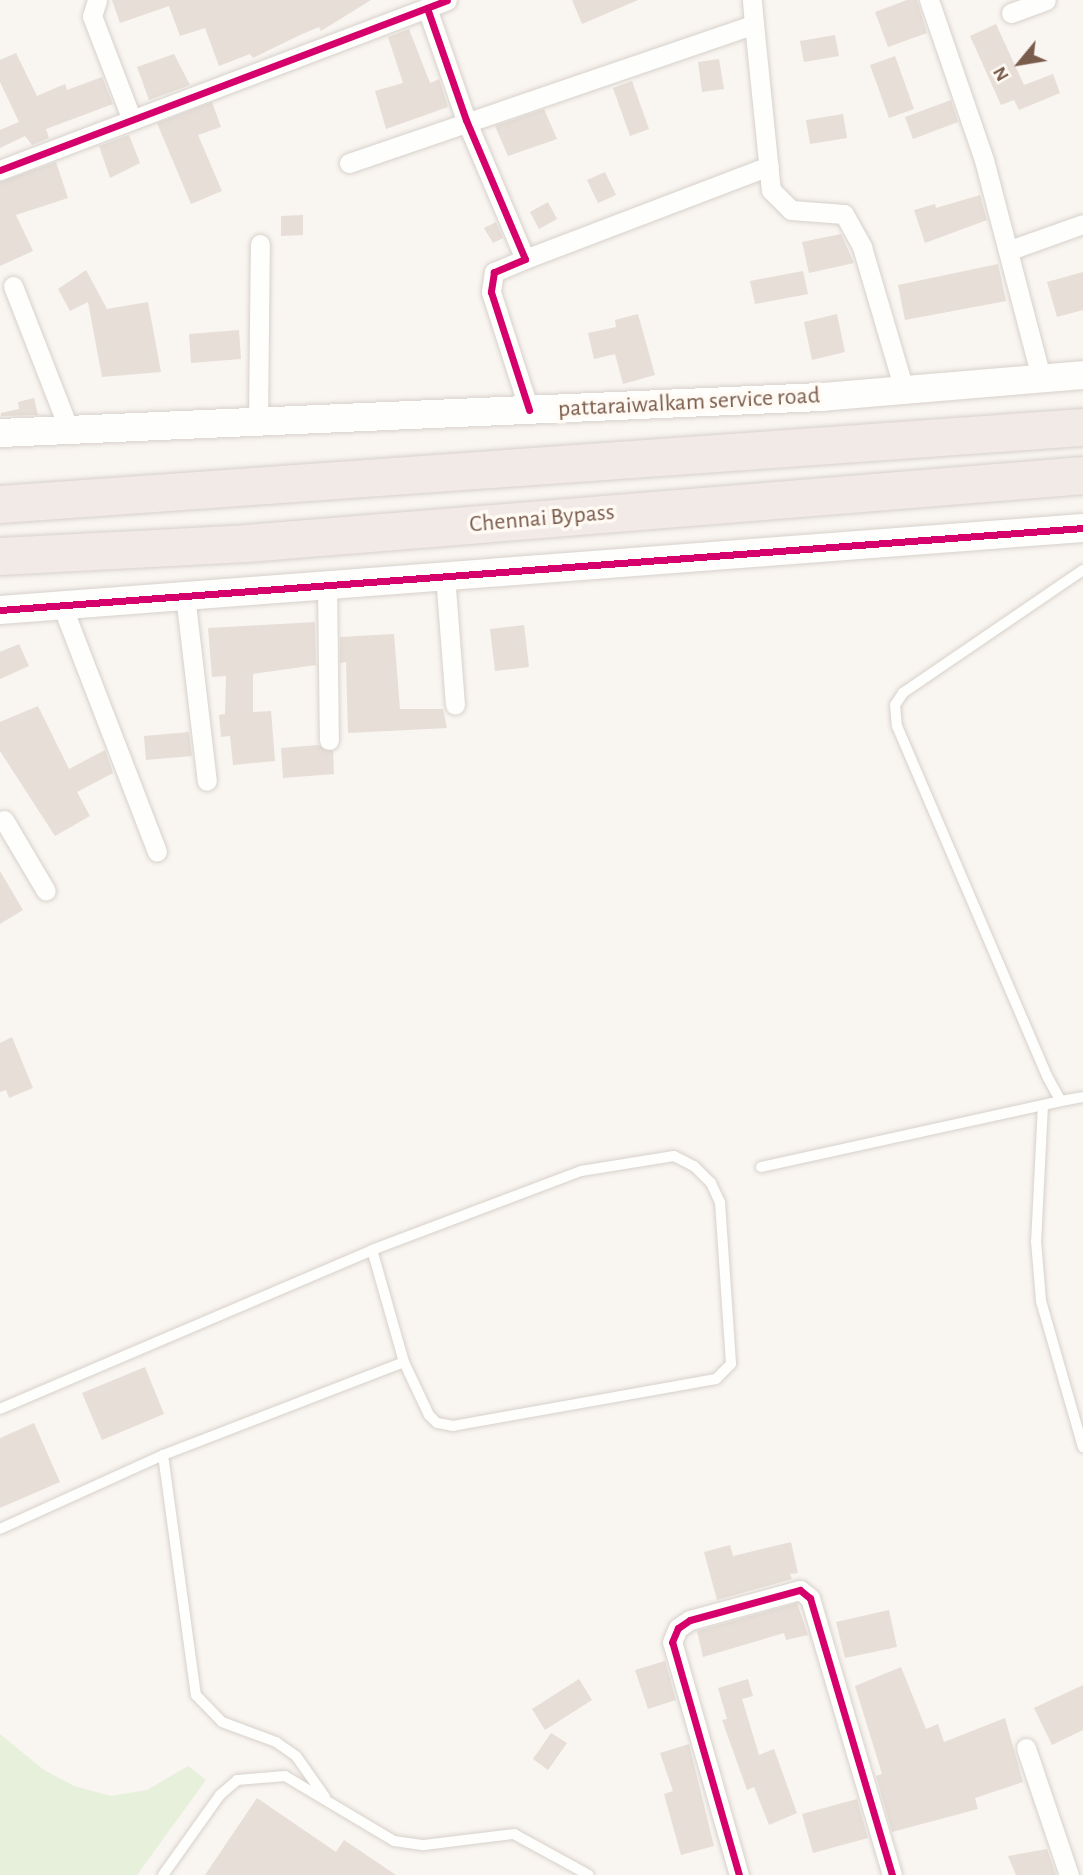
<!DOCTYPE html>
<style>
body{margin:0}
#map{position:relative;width:1083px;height:1875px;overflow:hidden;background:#f9f5f0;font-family:"Alegreya Sans",sans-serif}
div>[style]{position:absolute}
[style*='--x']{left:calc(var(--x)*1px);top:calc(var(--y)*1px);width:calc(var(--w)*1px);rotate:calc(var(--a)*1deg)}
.green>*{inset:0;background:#e7f0db}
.building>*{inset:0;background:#e6ded7}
.roads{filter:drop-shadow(0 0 2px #d7d1cb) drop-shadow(0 0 2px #d7d1cb)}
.lane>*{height:10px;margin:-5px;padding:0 5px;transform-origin:5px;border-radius:5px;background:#fefefd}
.street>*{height:19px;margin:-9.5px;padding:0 9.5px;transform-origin:9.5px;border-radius:9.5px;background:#fefefd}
.secondary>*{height:28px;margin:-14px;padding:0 14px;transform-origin:14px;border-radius:14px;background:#fefefd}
.highway>*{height:37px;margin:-18.5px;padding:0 18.5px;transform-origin:18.5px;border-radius:18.5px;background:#f2eae7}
.cycleway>*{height:7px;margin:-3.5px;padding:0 3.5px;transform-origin:3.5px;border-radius:3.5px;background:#d6006c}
span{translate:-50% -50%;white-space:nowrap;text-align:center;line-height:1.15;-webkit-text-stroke:7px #fffaf3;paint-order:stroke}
.street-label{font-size:24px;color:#7a5c4d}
.north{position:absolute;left:985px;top:28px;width:70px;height:70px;-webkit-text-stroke:5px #fffaf3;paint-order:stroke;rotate:240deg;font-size:19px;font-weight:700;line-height:28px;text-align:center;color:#7a5c4d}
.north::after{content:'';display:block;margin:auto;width:24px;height:32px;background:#7a5c4d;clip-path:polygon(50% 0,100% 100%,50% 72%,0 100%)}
</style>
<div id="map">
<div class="green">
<div style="clip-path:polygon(0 1734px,44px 1770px,74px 1786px,111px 1796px,147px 1790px,188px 1766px,206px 1780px,137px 1875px,0 1875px)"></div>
</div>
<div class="building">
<div style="clip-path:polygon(112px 0,371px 0,321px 31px,319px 27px,300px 35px,253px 58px,250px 54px,219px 66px,205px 28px,180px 36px,169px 6px,120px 23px)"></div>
<div style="clip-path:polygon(572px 0,638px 0,582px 24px)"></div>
<div style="clip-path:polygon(907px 0,917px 0,927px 33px,888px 47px,875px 12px)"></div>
<div style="clip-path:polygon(996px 24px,1024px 85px,1053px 74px,1060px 93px,1019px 110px,1014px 100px,1001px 105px,970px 36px)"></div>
<div style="clip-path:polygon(409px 29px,430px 83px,439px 79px,448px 107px,386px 129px,375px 91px,403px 83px,388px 37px)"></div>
<div style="clip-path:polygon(835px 35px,839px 56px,804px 62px,800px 41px)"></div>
<div style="clip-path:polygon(16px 53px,37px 96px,65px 84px,67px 90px,102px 77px,113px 104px,46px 129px,49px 138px,32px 145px,25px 136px,0 148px,0 130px,19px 122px,0 82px,0 60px)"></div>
<div style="clip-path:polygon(174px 54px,190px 85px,149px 100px,137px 67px)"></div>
<div style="clip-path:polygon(895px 56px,914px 109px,889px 118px,870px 65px)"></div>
<div style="clip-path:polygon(719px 59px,724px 89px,702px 92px,698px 62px)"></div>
<div style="clip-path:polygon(632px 81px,649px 129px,630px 136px,613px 88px)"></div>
<div style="clip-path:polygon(951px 100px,958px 122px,913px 139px,905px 117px)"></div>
<div style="clip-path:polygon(212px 102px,221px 127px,198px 135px,222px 191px,191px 204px,157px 123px)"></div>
<div style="clip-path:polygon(544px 109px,557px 139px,508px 156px,495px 126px)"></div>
<div style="clip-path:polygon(843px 114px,847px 138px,810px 144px,806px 120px)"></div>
<div style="clip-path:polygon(129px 135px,140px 163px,110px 178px,99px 146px)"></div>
<div style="clip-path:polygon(56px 162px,68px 198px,16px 215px,33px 251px,0 266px,0 182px)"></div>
<div style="clip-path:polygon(605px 172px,616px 195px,598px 203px,587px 180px)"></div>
<div style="clip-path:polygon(980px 195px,987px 220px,925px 243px,914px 210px,935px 204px,936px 208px)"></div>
<div style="clip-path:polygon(548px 202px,557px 219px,539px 229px,530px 212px)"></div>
<div style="clip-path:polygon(303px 215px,303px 235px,281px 236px,281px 216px)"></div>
<div style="clip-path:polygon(496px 222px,503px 238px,493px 243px,484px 228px)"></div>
<div style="clip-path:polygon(841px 234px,854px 263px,809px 273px,802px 242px)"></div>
<div style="clip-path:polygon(998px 264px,1006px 301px,905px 320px,898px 285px)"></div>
<div style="clip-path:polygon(86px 270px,107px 309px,148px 302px,161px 372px,102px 377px,88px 302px,70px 311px,58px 289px)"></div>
<div style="clip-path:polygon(803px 271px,808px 294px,755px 304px,750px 281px)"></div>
<div style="clip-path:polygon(1083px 272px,1083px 310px,1057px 317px,1047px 282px)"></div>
<div style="clip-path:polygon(638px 314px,655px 375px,623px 384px,615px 354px,594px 359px,588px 333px,616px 327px,615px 320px)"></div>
<div style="clip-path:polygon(837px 314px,845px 352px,812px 360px,804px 322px)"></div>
<div style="clip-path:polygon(239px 330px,241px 359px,191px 363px,189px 334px)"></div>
<div style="clip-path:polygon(34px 398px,38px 415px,1px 416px,1px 413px,19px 409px,18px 402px)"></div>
<div style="clip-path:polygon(315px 622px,316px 665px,253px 674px,253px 712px,271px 711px,275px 761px,233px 765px,230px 736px,221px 737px,219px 715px,225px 714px,226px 676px,212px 677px,208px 628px)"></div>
<div style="clip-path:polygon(524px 625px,529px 667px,495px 671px,490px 629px)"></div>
<div style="clip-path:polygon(394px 634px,400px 709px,443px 709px,447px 728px,348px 733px,346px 662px,340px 663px,340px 637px)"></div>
<div style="clip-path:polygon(19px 644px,29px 666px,0 679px,0 652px)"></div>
<div style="clip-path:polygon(38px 706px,69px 769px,105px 750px,113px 773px,77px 792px,90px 816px,55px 836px,0 751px,0 722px)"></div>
<div style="clip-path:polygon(189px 732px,192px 756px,146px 760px,144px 736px)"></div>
<div style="clip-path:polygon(318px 745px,333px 751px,334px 774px,283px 778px,281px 748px)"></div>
<div style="clip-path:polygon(0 871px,23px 910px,0 924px)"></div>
<div style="clip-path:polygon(12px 1037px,33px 1088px,9px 1098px,6px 1090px,0 1092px,0 1043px)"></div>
<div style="clip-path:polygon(145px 1367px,164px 1414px,102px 1440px,82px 1393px)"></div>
<div style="clip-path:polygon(34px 1423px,60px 1482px,0 1508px,0 1438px)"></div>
<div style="clip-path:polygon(791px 1542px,798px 1573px,790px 1574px,792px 1579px,717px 1600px,704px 1552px,730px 1545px,733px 1556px)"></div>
<div style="clip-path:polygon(797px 1603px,808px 1635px,786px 1640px,784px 1633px,703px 1657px,697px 1631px)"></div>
<div style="clip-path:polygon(889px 1610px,897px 1647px,845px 1658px,836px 1622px)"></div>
<div style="clip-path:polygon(665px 1661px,676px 1700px,648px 1709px,635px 1670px)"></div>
<div style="clip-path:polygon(901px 1667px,926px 1729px,938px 1724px,944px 1742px,1005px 1718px,1023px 1782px,975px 1798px,978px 1809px,892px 1832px,876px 1776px,882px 1774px,855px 1686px)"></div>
<div style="clip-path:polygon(579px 1679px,592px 1700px,545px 1730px,532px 1709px)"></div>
<div style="clip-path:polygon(748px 1679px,753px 1696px,742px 1699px,759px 1755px,774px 1749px,797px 1813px,769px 1825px,754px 1787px,747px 1790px,722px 1720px,727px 1719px,718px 1688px)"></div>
<div style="clip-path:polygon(1083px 1685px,1083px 1730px,1052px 1745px,1034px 1708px)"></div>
<div style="clip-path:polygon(551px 1733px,567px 1743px,548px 1770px,533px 1759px)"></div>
<div style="clip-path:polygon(689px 1744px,714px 1846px,681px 1855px,664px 1794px,673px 1791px,660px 1753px)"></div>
<div style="clip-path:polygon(257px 1798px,336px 1852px,344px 1840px,396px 1875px,205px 1875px)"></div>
<div style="clip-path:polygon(857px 1799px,868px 1838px,813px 1853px,802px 1814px)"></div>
<div style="clip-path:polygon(1047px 1849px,1056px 1875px,1016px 1875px,1008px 1856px)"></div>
</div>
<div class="roads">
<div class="lane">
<div style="--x:1083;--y:570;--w:218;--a:145.7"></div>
<div style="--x:903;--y:693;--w:14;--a:124"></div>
<div style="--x:895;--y:705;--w:21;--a:85"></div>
<div style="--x:897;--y:726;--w:383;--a:66.8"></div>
<div style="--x:1048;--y:1078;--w:26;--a:61"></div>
<div style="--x:1061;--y:1101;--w:22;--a:-10"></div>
<div style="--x:1043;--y:1105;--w:136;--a:92.9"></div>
<div style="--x:1036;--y:1241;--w:60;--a:85.2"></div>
<div style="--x:1041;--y:1301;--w:152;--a:74"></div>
<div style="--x:761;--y:1167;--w:307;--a:-12.4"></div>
<div style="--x:0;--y:1409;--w:405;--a:-23.1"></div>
<div style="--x:372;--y:1250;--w:223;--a:-20.7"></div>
<div style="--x:581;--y:1171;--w:94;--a:-9.2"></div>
<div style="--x:674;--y:1156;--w:22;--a:27"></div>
<div style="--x:694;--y:1166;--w:24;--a:45"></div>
<div style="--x:711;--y:1183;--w:21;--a:65"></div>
<div style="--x:720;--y:1202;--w:162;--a:86.1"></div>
<div style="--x:731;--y:1364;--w:21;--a:135"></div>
<div style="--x:716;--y:1379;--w:267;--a:169.9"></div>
<div style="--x:453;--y:1426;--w:16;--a:-169"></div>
<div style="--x:437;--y:1423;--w:11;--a:-135"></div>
<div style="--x:429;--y:1415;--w:59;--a:-115.3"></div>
<div style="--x:163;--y:1455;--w:242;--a:82.2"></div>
<div style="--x:196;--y:1695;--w:37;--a:46"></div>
<div style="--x:222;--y:1722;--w:58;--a:20.3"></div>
<div style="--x:276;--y:1742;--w:24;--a:35"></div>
<div style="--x:296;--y:1756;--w:50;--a:54.7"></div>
<div style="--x:0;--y:1529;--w:179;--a:-24.4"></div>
<div style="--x:163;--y:1455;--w:258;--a:-21.1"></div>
<div style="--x:404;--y:1362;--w:116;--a:-105.9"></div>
<div style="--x:163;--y:1875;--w:98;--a:-54.5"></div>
<div style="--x:220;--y:1795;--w:23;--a:-41"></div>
<div style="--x:237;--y:1780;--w:48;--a:-4.8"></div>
<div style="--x:285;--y:1776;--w:127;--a:30.8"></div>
<div style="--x:394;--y:1841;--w:30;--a:8"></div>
<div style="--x:424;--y:1845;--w:91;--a:-7"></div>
<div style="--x:514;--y:1834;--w:85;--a:28.7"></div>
</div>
<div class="street">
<div style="--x:97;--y:0;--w:17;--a:107"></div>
<div style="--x:92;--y:16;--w:111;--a:69"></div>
<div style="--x:929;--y:0;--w:169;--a:71"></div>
<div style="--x:984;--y:160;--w:225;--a:75.3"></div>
<div style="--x:427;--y:8;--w:119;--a:70.8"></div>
<div style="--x:466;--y:120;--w:151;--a:67"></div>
<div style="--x:525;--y:259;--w:34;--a:157"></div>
<div style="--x:494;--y:272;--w:20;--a:99"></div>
<div style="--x:491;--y:292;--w:124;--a:72.1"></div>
<div style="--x:1011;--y:13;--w:37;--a:-20"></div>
<div style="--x:754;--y:24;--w:167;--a:84.2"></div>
<div style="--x:771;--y:190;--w:28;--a:45"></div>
<div style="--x:791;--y:210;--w:53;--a:4.3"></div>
<div style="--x:844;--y:214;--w:38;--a:61"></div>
<div style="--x:862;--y:247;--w:149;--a:73.6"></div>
<div style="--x:349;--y:163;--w:428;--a:-18.9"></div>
<div style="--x:754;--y:24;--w:24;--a:-95"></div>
<div style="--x:0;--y:170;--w:478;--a:-20.8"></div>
<div style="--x:1010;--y:250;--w:77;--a:-19.6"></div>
<div style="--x:525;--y:259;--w:261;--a:-20.9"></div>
<div style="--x:13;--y:286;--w:155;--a:68.7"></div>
<div style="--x:258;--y:422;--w:178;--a:-89.4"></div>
<div style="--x:445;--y:575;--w:130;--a:85.6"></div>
<div style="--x:327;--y:584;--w:156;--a:89.3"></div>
<div style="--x:185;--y:595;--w:187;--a:83.3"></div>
<div style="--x:63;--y:608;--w:261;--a:68.9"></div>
<div style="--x:4;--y:820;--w:82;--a:59.4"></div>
<div style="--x:1026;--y:1748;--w:134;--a:71.3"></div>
<div style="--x:739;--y:1875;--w:242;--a:-106"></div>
<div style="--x:672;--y:1642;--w:15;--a:-67"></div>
<div style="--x:678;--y:1628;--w:14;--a:-34"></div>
<div style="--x:690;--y:1620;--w:114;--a:-15.3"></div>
<div style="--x:800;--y:1590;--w:13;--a:39"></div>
<div style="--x:810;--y:1598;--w:289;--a:73.5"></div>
</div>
<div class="secondary">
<div style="--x:0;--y:433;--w:823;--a:-2.51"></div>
<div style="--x:822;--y:397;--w:262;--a:-4.8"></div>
<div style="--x:0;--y:610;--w:1086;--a:-4.33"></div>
</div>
<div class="highway">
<div style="--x:0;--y:504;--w:1086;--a:-4.07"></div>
<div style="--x:0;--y:556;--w:246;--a:-3"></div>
<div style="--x:246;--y:543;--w:840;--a:-4.64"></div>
</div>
</div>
<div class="cycleway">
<div style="--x:427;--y:8;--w:119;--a:70.8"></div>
<div style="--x:466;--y:120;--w:151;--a:67"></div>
<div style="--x:525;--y:259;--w:34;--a:157"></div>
<div style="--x:494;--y:272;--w:20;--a:99"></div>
<div style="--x:491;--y:292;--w:124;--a:72.1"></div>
<div style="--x:0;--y:170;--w:478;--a:-20.8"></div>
<div style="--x:0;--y:610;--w:1086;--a:-4.33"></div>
<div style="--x:739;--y:1875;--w:242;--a:-106"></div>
<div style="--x:672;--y:1642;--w:15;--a:-67"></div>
<div style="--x:678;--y:1628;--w:14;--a:-34"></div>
<div style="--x:690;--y:1620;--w:114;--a:-15.3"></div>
<div style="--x:800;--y:1590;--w:13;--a:39"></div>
<div style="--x:810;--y:1598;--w:289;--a:73.5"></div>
</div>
<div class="street-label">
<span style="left:689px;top:403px;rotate:-3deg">pattaraiwalkam service road</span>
<span style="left:542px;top:519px;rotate:-5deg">Chennai Bypass</span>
</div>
<div class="north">N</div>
</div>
